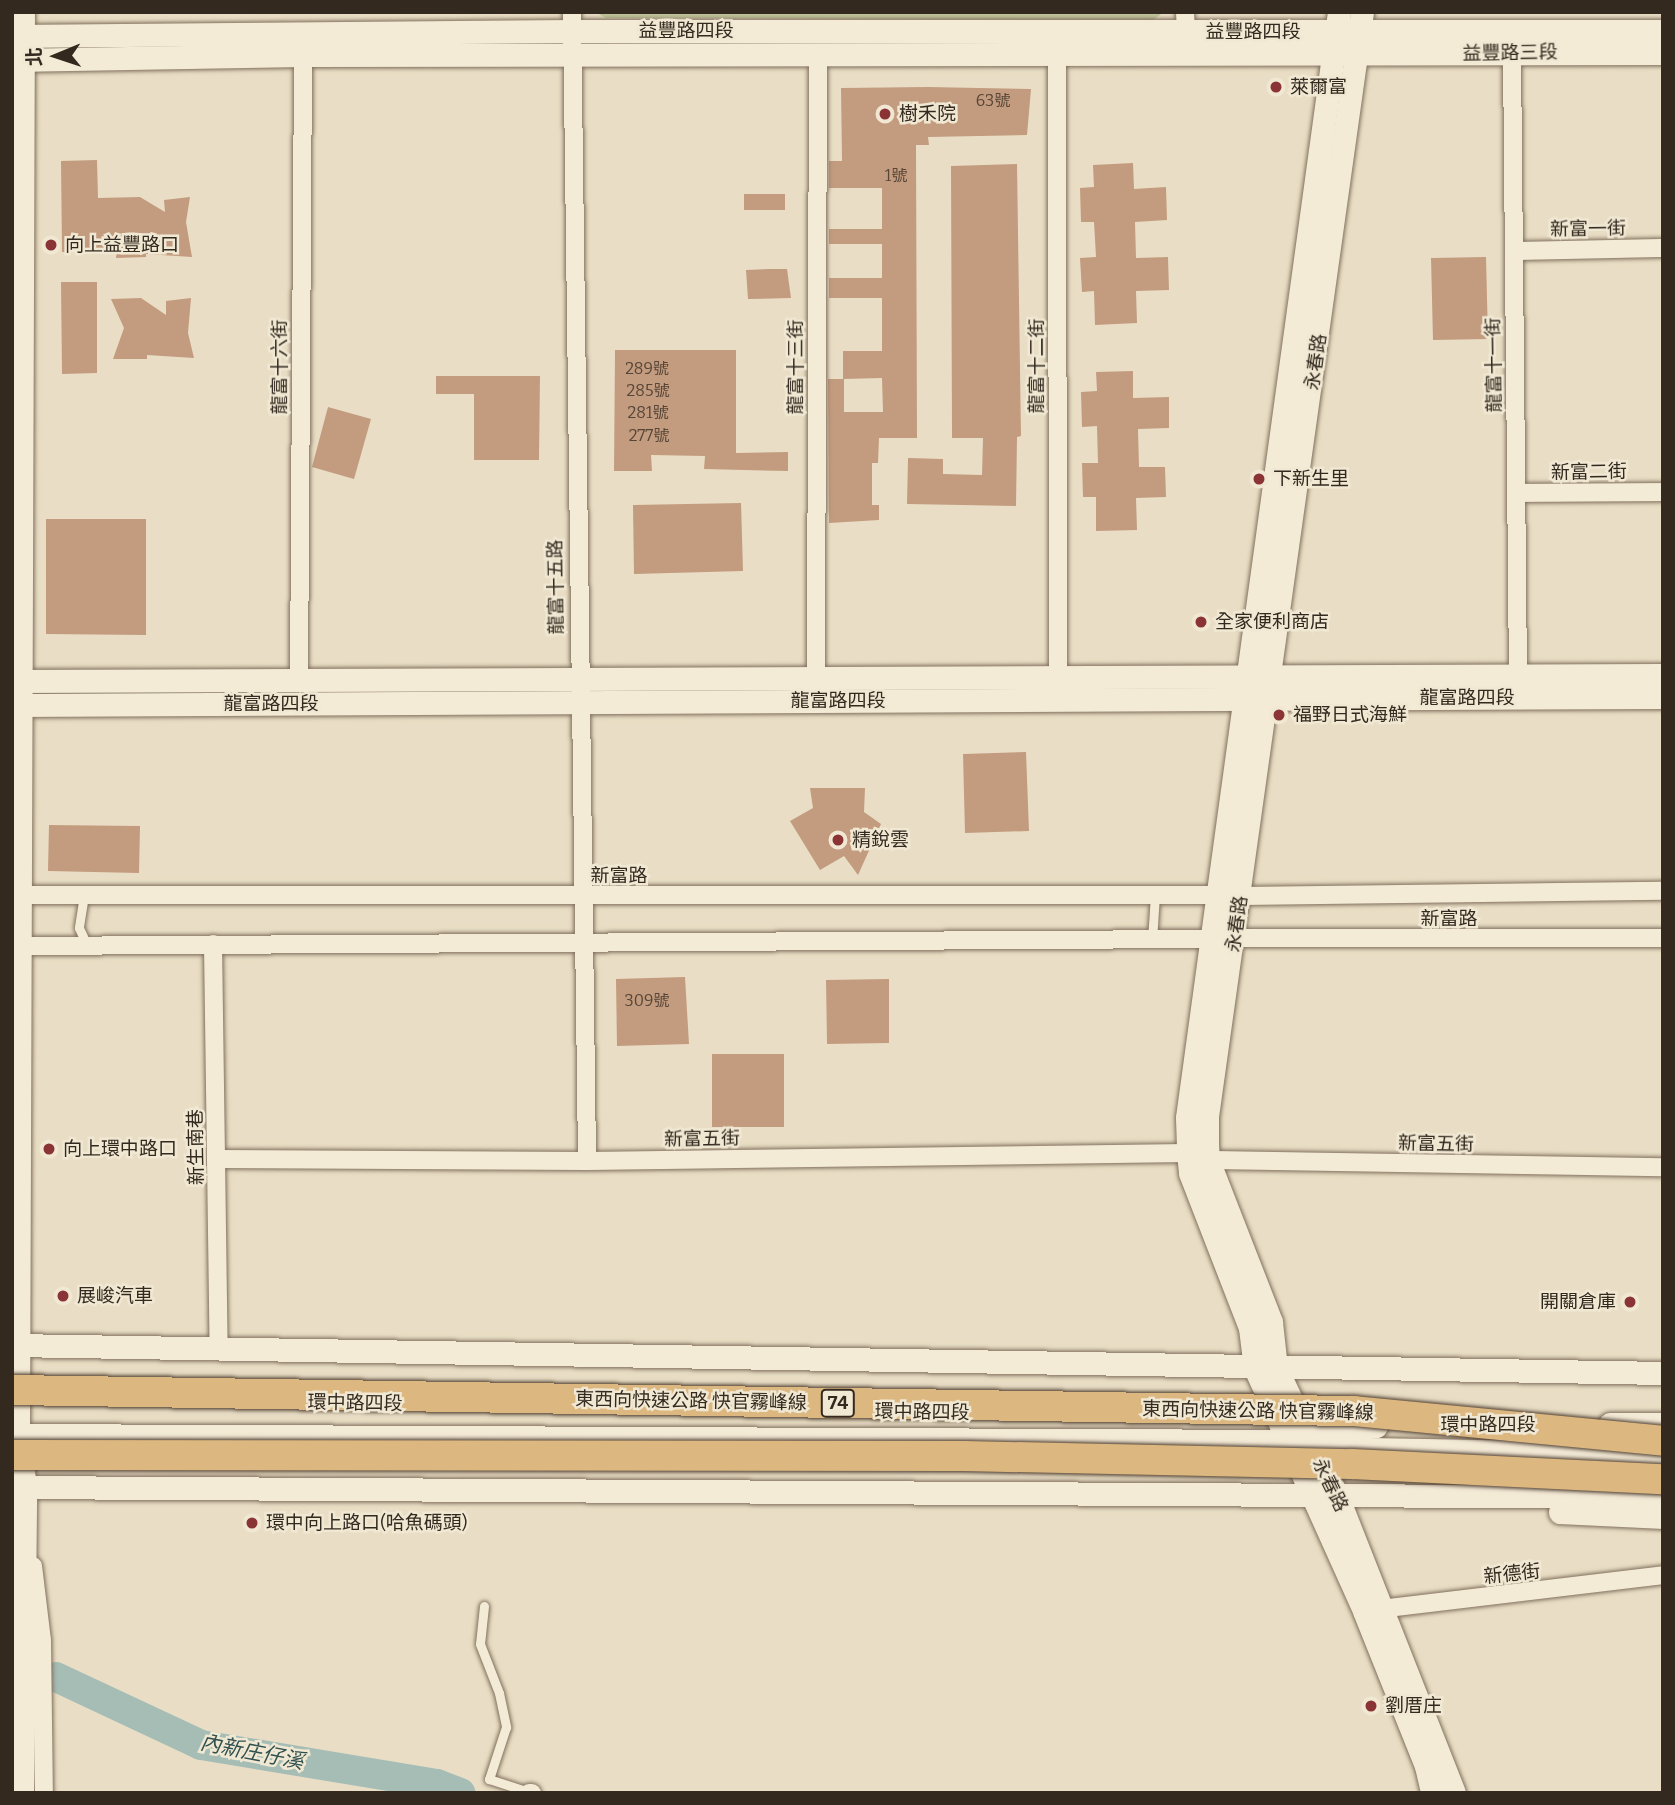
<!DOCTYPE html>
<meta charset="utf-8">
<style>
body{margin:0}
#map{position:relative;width:1675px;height:1805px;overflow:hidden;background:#e9dec5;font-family:Bitter,"Noto Sans TC",serif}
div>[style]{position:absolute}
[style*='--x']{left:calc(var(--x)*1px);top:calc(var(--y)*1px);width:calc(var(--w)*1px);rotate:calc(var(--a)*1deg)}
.green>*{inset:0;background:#c1c59a}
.river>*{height:30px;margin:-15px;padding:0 15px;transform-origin:15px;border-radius:15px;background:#a6bdb6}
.building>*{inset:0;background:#c39b7f}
.roads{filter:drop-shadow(0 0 2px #81705d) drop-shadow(0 0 2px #81705d)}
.service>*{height:9px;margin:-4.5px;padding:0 4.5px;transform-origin:4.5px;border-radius:4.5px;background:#f4ebd7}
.minor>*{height:18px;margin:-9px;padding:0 9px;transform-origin:9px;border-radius:9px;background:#f4ebd7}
.tertiary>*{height:23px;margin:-11.5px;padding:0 11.5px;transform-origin:11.5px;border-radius:11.5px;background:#f4ebd7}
.secondary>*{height:26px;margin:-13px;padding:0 13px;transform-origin:13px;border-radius:13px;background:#f4ebd7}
.bridges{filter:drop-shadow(0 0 2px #503f31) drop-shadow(0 0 2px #503f31)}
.trunk-bridge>*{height:30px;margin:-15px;padding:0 15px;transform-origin:15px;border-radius:15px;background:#dcb780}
.dots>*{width:19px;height:19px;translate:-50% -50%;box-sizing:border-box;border:4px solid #f1e8d3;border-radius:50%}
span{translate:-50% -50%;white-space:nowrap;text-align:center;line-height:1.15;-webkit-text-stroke:5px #f1e8d3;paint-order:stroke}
.number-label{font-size:16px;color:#574637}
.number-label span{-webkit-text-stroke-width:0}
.shield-label span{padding:2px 5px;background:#f1e8d3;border:2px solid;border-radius:5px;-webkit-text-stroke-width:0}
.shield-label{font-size:18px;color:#33291f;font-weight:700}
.street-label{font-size:19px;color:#33291f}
.poi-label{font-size:19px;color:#33291f}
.left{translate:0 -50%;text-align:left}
.right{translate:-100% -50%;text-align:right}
.water-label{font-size:21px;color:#30514f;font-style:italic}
.frame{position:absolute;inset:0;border:14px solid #33291f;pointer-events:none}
.north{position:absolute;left:21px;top:21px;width:70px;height:70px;-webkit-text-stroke:5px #f1e8d3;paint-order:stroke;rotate:268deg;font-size:19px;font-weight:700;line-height:28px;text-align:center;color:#33291f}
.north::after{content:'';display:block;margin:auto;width:24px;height:32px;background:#33291f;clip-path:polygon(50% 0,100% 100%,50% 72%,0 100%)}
</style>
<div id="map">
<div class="green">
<div style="clip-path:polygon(595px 12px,1164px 12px,1153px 20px,606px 18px)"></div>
</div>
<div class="river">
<div style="--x:56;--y:1677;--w:160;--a:25.1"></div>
<div style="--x:201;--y:1745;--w:239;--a:9.4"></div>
<div style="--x:437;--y:1784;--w:25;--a:21"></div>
</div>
<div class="building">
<div style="clip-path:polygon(928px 87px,1031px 89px,1027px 135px,928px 137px,929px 145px,916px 145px,917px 438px,879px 438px,878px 463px,872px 463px,872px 505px,879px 505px,879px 520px,829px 523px,828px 379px,844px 379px,844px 412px,883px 412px,882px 378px,843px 379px,843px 351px,882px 351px,882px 298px,829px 298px,829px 278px,882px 278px,882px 244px,829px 244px,829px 229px,882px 229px,882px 188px,829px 188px,829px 161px,842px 161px,841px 88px)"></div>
<div style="clip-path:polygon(97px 160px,98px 198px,140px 197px,165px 212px,164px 200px,190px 197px,186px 222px,192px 257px,146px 254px,146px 257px,116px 258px,117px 251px,62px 252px,61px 161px)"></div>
<div style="clip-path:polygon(1133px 163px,1134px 189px,1166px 187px,1167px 220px,1135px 222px,1136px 258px,1168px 257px,1169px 290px,1136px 291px,1137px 323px,1095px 325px,1094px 291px,1082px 292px,1080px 258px,1096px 257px,1094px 222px,1081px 222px,1080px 188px,1094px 187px,1093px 165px)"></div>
<div style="clip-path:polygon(1017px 164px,1021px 436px,1017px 437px,1016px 506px,907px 504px,908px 458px,943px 459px,943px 474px,982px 475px,983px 438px,952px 438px,951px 166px)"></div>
<div style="clip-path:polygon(744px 194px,785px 194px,785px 210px,744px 210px)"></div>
<div style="clip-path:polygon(1486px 257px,1488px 339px,1433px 340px,1431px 258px)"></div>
<div style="clip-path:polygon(770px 269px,787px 269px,791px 298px,748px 299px,746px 270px)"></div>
<div style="clip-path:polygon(61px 282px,97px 282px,97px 373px,62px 374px)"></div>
<div style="clip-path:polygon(141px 298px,166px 315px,166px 301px,191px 298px,188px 333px,194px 358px,147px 355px,147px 359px,113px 359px,124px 328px,111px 299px)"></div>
<div style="clip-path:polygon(615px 350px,736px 350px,736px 453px,788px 452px,788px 471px,704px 469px,705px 456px,651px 455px,652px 471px,614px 471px)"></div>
<div style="clip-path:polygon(1133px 371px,1133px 398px,1169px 397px,1169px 428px,1138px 429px,1139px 467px,1165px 467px,1166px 497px,1136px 498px,1137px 530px,1096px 531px,1096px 497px,1083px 497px,1082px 463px,1098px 463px,1097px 426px,1082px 427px,1081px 392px,1097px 391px,1096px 372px)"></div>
<div style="clip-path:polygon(436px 376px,540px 376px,539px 460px,474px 460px,474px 394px,436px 394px)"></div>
<div style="clip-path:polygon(328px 407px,371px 419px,354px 479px,312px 467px)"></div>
<div style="clip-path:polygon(741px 503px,743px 571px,634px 574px,633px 505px)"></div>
<div style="clip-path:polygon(46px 519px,146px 519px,146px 635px,46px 634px)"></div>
<div style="clip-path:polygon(1026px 752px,1029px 831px,965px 833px,963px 754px)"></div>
<div style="clip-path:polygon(810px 788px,865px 788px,864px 812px,881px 824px,858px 875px,844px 856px,820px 870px,790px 821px,813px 808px)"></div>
<div style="clip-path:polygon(49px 825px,140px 826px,139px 873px,48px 871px)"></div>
<div style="clip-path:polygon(685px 977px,689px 1044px,617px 1046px,616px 979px)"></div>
<div style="clip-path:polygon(889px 979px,889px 1043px,827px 1044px,826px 980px)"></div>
<div style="clip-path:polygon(712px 1054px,784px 1054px,784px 1127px,712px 1127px)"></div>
</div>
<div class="roads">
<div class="service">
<div style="--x:84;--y:895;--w:33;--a:99"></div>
<div style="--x:79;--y:928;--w:19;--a:65"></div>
<div style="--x:1152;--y:940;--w:45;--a:-86.2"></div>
<div style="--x:484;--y:1606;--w:38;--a:96"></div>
<div style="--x:480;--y:1644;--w:53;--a:68.8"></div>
<div style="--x:499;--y:1693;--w:35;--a:78"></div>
<div style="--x:506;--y:1727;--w:55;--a:108.1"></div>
<div style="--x:489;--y:1779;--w:42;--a:18"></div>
</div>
<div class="minor">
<div style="--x:572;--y:12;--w:1149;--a:89.25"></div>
<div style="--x:1185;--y:12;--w:19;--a:87"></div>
<div style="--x:1057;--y:54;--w:623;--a:89.91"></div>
<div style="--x:1512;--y:54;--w:622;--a:89.45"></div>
<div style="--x:1514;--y:251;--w:149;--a:-1.2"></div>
<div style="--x:1516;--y:493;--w:147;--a:-0.4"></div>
<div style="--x:816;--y:678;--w:623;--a:-89.82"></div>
<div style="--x:299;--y:680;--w:625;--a:-89.63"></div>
<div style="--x:19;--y:895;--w:1200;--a:0"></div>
<div style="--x:1241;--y:896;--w:422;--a:-0.7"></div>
<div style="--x:1235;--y:938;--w:428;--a:0"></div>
<div style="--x:213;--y:944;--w:406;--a:89.2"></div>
<div style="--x:19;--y:946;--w:1193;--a:-0.34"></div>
<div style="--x:218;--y:1159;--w:369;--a:0.3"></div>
<div style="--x:587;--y:1161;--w:601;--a:-0.76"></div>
<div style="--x:1208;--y:1160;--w:455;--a:0.9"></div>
<div style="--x:33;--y:1566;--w:75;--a:83.1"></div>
<div style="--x:42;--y:1640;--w:153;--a:89.3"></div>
<div style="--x:1371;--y:1610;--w:294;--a:-6.8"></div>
<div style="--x:529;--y:1793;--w:3;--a:0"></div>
</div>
<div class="tertiary">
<div style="--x:1339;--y:12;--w:1116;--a:97.83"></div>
<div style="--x:1187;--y:1118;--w:35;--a:88"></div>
<div style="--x:1188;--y:1153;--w:20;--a:84"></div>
<div style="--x:1190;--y:1173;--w:166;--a:68.8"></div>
<div style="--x:1250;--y:1328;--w:40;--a:82.9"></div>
<div style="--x:1255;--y:1368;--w:266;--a:65.8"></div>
<div style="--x:1364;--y:1611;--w:167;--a:68.2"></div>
<div style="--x:1426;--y:1766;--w:28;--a:77"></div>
<div style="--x:1362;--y:12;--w:1115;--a:97.99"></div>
<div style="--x:1207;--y:1116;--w:29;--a:90"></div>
<div style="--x:1207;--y:1145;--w:15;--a:86"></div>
<div style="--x:1208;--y:1160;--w:174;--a:68.7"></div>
<div style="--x:1271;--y:1322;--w:46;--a:83.8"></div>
<div style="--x:1276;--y:1368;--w:139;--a:64.4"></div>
<div style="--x:1336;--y:1493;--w:322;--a:68.5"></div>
<div style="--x:12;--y:36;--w:561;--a:-0.51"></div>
<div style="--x:573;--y:31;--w:1090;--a:0"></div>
<div style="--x:12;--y:60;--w:291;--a:-1"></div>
<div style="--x:303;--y:55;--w:1360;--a:-0.08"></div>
<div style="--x:12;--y:681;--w:1651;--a:-0.21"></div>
<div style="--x:12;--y:705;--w:1651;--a:-0.28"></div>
<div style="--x:12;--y:1345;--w:1651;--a:0.97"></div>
<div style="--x:1292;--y:1422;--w:12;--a:20"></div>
<div style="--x:1303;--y:1426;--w:73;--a:0"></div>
<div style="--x:1610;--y:1424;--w:53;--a:0"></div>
<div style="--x:12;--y:1435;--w:1278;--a:0.27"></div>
<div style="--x:1290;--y:1441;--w:23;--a:18"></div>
<div style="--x:1312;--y:1448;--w:351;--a:1"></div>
<div style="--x:12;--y:1487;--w:1651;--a:0.35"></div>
<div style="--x:1560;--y:1512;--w:103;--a:2.8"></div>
</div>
<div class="secondary">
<div style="--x:21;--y:1793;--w:306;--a:-89.4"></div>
<div style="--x:24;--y:1487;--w:52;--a:-97.7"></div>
<div style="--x:17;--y:1435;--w:1423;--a:-89.8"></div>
</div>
</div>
<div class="bridges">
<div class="trunk-bridge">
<div style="--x:12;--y:1390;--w:1342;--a:0.9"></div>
<div style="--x:1354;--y:1411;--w:310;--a:5.5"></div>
<div style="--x:12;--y:1455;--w:952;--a:0.06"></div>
<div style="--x:964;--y:1456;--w:388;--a:1.2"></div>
<div style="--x:1352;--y:1464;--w:311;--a:2.8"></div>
</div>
</div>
<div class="dots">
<div style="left:1276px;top:87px;background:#8a3435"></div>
<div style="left:885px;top:114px;background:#8a3435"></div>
<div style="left:51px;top:245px;background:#8a3435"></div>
<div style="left:1259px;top:479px;background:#8a3435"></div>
<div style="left:1201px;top:622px;background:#8a3435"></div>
<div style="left:1279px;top:715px;background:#8a3435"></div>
<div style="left:838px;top:840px;background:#8a3435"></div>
<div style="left:49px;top:1149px;background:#8a3435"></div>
<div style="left:63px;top:1296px;background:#8a3435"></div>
<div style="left:1630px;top:1302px;background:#8a3435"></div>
<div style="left:252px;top:1523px;background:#8a3435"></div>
<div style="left:1371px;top:1706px;background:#8a3435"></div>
</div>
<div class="number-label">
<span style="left:993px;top:101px">63號</span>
<span style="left:896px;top:176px">1號</span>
<span style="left:647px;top:369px">289號</span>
<span style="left:648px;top:391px">285號</span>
<span style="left:648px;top:413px">281號</span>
<span style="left:649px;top:436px">277號</span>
<span style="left:647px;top:1001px">309號</span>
</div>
<div class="shield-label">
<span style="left:838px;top:1403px">74</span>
</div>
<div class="street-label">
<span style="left:686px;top:31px">益豐路四段</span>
<span style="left:1253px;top:32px">益豐路四段</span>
<span style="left:1510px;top:53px;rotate:-1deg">益豐路三段</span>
<span style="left:1588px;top:229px;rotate:-1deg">新富一街</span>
<span style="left:1316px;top:362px;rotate:-82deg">永春路</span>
<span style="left:1494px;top:365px;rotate:-91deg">龍富十一街</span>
<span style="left:1037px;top:366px;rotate:-90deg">龍富十二街</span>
<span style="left:280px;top:367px;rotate:-90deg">龍富十六街</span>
<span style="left:796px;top:367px;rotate:-90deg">龍富十三街</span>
<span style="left:1589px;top:472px;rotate:-1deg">新富二街</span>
<span style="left:556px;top:587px;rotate:-91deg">龍富十五路</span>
<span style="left:1467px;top:698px">龍富路四段</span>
<span style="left:838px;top:701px">龍富路四段</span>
<span style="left:271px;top:704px">龍富路四段</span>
<span style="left:619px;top:876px">新富路</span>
<span style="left:1449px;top:919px">新富路</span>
<span style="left:1237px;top:924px;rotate:-82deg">永春路</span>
<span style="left:702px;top:1139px;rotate:-1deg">新富五街</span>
<span style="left:1436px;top:1144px;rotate:1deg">新富五街</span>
<span style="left:196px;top:1147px;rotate:-91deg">新生南巷</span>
<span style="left:691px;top:1401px;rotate:1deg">東西向快速公路 快官霧峰線</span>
<span style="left:355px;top:1403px;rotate:1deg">環中路四段</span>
<span style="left:1258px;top:1411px;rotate:1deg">東西向快速公路 快官霧峰線</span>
<span style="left:922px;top:1412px;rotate:1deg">環中路四段</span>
<span style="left:1488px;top:1425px">環中路四段</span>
<span style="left:1330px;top:1485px;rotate:64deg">永春路</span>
<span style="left:1512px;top:1574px;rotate:-6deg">新德街</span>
</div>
<div class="poi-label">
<span class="left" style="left:1290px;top:87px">萊爾富</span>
<span class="left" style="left:899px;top:114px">樹禾院</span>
<span class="left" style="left:65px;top:245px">向上益豐路口</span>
<span class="left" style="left:1273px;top:479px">下新生里</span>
<span class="left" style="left:1215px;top:622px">全家便利商店</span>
<span class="left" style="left:1293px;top:715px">福野日式海鮮</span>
<span class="left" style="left:852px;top:840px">精銳雲</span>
<span class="left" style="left:63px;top:1149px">向上環中路口</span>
<span class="left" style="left:77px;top:1296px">展峻汽車</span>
<span class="right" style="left:1616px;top:1302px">開關倉庫</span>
<span class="left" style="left:266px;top:1523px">環中向上路口(哈魚碼頭)</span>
<span class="left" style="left:1385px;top:1706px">劉厝庄</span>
</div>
<div class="water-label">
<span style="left:252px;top:1752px;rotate:11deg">內新庄仔溪</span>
</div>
<div class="frame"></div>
<div class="north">北</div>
</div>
